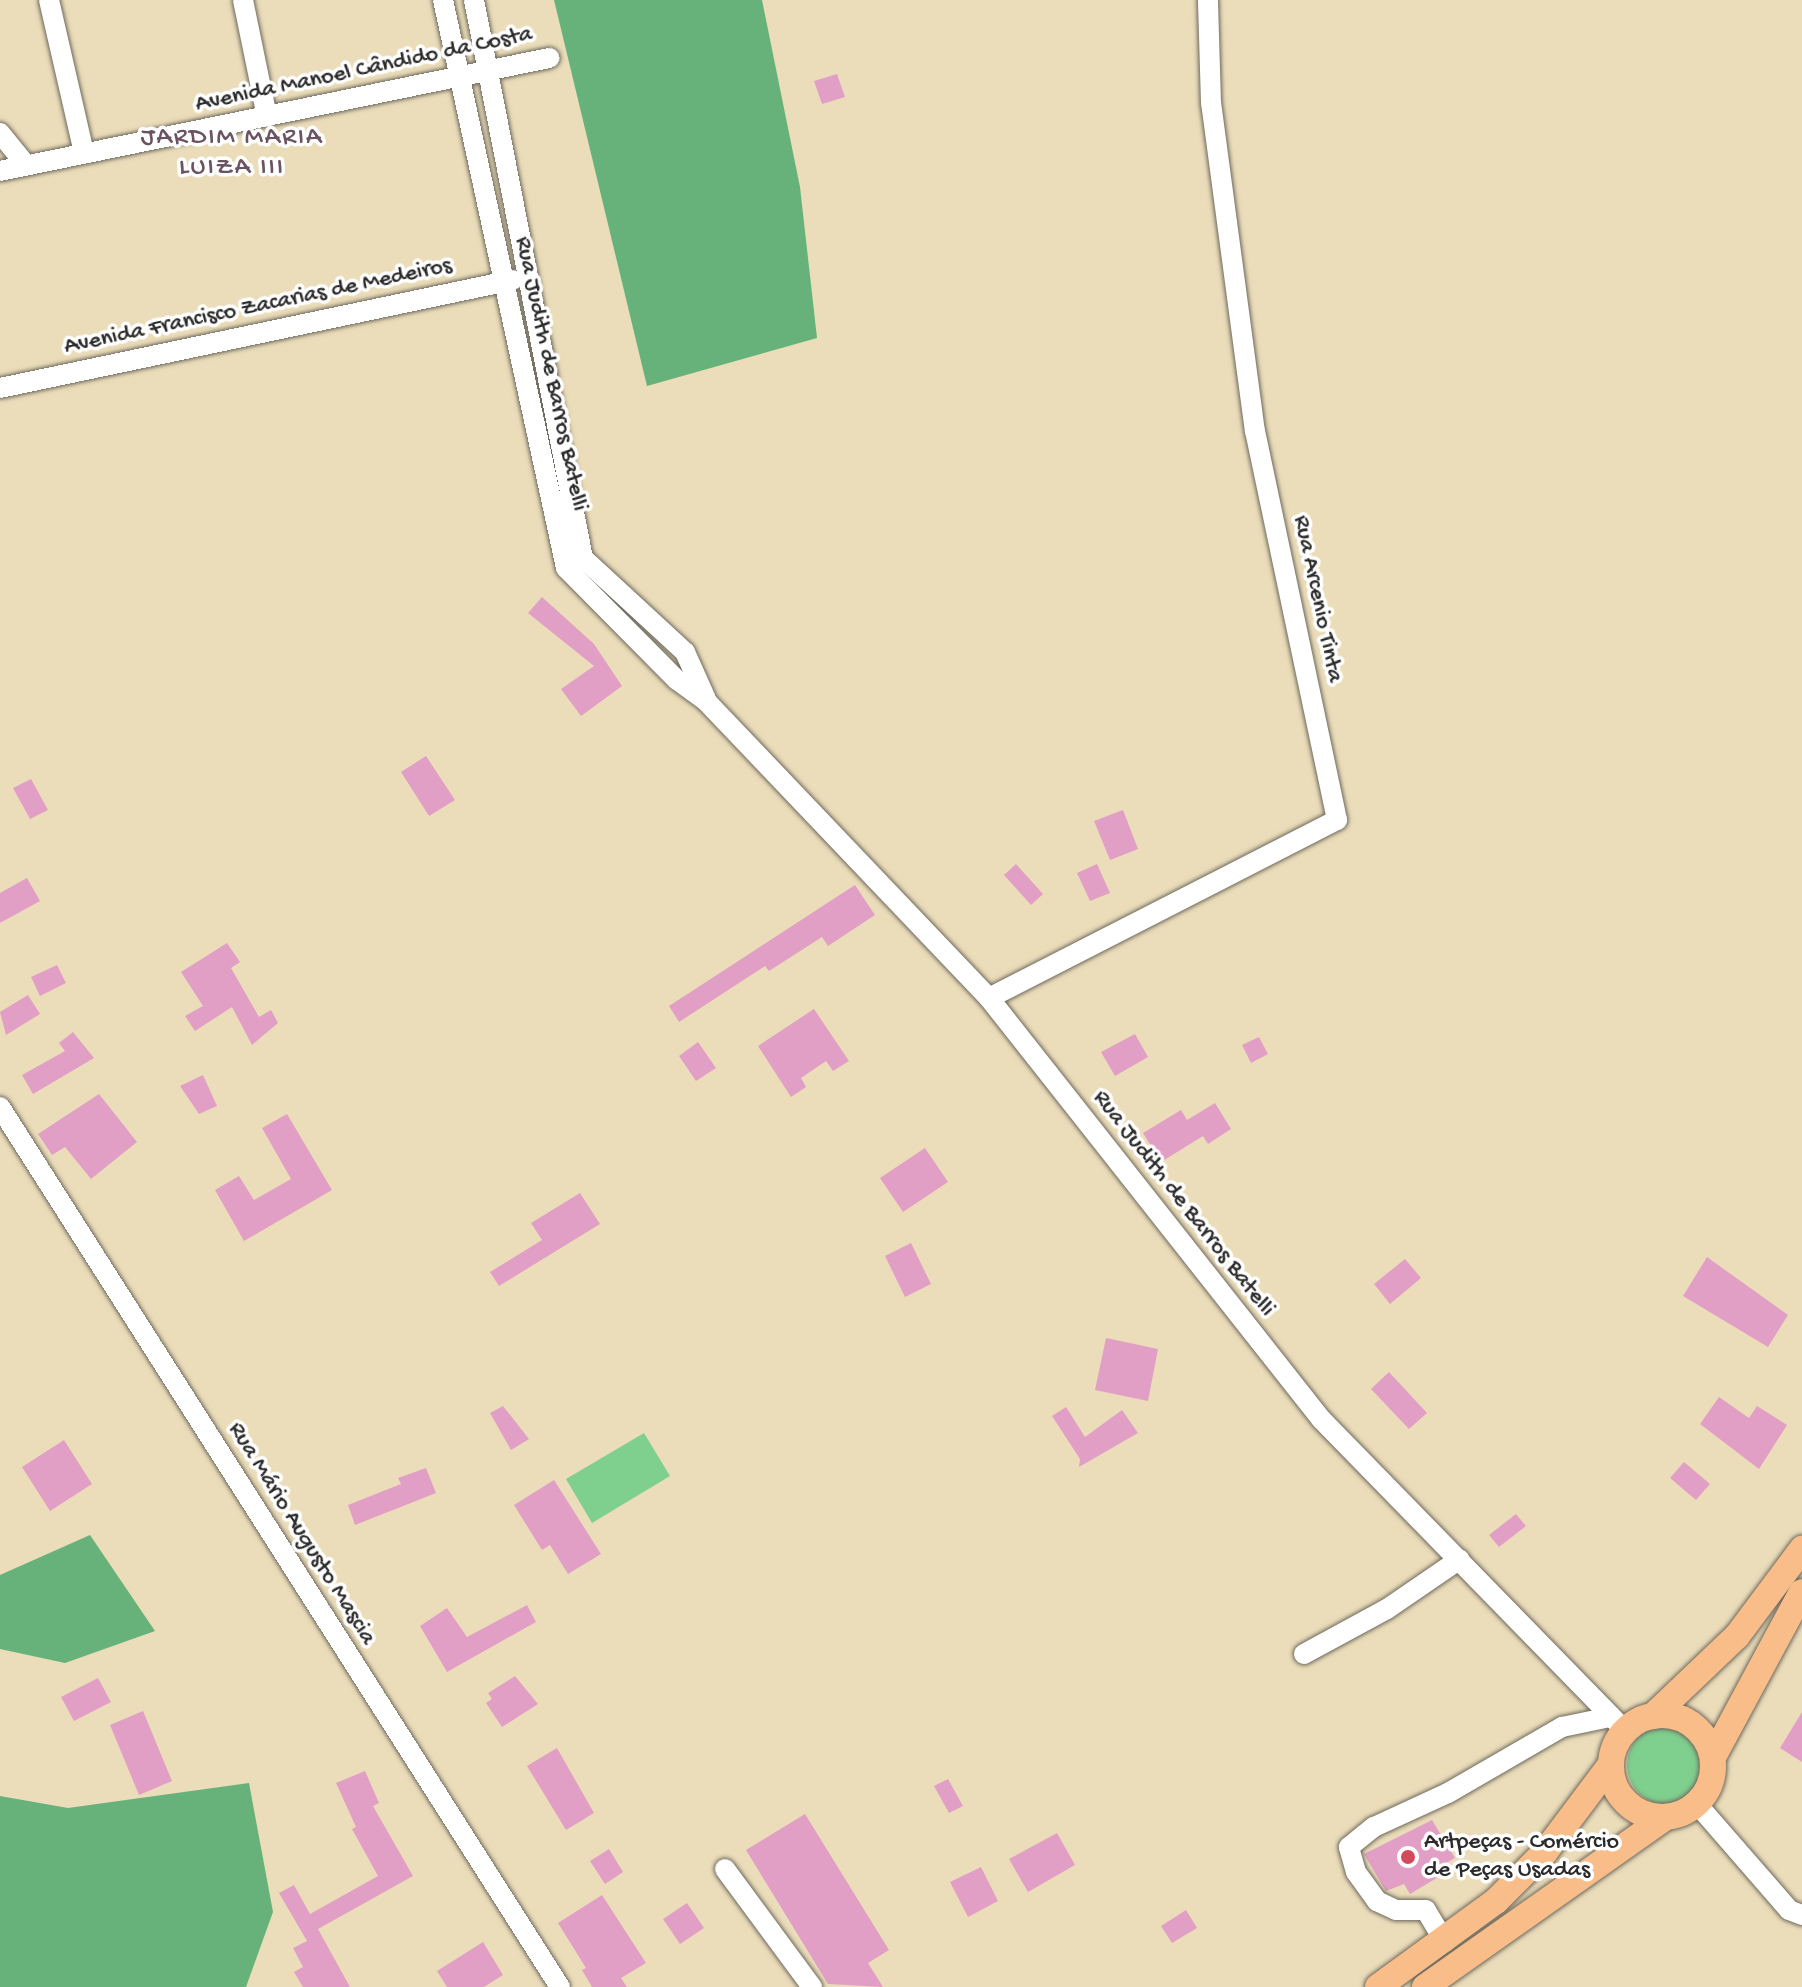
<!DOCTYPE html>
<meta charset="utf-8">
<style>
body{margin:0}
#map{position:relative;width:1802px;height:1987px;overflow:hidden;background:#ebddba;font-family:"Gochi Hand",sans-serif}
div>[style]{position:absolute}
[style*='--x']{left:calc(var(--x)*1px);top:calc(var(--y)*1px);width:calc(var(--w)*1px);rotate:calc(var(--a)*1deg)}
.green>*{inset:0;background:#7fcf8f}
.round{border-radius:50%}
.forest>*{inset:0;background:#67b27a}
.building>*{inset:0;background:#e29fc5}
.roads{filter:drop-shadow(0 0 2px #6e695d) drop-shadow(0 0 2px #6e695d)}
.minor>*{height:20px;margin:-10px;padding:0 10px;transform-origin:10px;border-radius:10px;background:#fff}
.major>*{height:26px;margin:-13px;padding:0 13px;transform-origin:13px;border-radius:13px;background:#f8bd89}
.major>.ring{margin:-13px;padding:0;box-sizing:content-box;background:none;border:26px solid #f8bd89;border-radius:50%}
.dots>*{width:22px;height:22px;translate:-50% -50%;box-sizing:border-box;border:4px solid #fff;border-radius:50%}
span{translate:-50% -50%;white-space:nowrap;text-align:center;line-height:1.15;-webkit-text-stroke:7px #fff;paint-order:stroke}
.street-label{font-size:24px;color:#2b2b2b}
.poi-label{font-size:24px;color:#2b2b2b}
.left{translate:0 -50%;text-align:left}
.neighbourhood-label{font-size:26px;color:#6b5461;letter-spacing:2px}
</style>
<div id="map">
<div class="green">
<div style="clip-path:polygon(644px 1433px,670px 1476px,592px 1523px,566px 1479px)"></div>
<div class="round" style="left:1627px;top:1725px;width:80px;height:80px"></div>
</div>
<div class="forest">
<div style="clip-path:polygon(554px 0,762px 0,800px 187px,817px 338px,647px 386px)"></div>
<div style="clip-path:polygon(90px 1535px,155px 1631px,65px 1663px,0 1649px,0 1575px)"></div>
<div style="clip-path:polygon(249px 1783px,273px 1912px,246px 1987px,0 1987px,0 1796px,68px 1808px)"></div>
</div>
<div class="building">
<div style="clip-path:polygon(837px 74px,845px 97px,822px 104px,814px 81px)"></div>
<div style="clip-path:polygon(542px 597px,594px 644px,622px 686px,581px 716px,561px 689px,594px 666px,528px 613px)"></div>
<div style="clip-path:polygon(426px 756px,455px 800px,429px 816px,401px 772px)"></div>
<div style="clip-path:polygon(31px 779px,48px 810px,30px 819px,13px 788px)"></div>
<div style="clip-path:polygon(1123px 810px,1138px 849px,1110px 860px,1094px 821px)"></div>
<div style="clip-path:polygon(1016px 864px,1043px 894px,1031px 905px,1004px 875px)"></div>
<div style="clip-path:polygon(1097px 864px,1110px 893px,1090px 901px,1077px 873px)"></div>
<div style="clip-path:polygon(27px 878px,40px 901px,0 923px,0 893px)"></div>
<div style="clip-path:polygon(855px 885px,875px 915px,828px 946px,822px 937px,769px 971px,765px 966px,679px 1022px,669px 1006px)"></div>
<div style="clip-path:polygon(227px 943px,240px 962px,231px 968px,259px 1017px,271px 1010px,278px 1023px,252px 1045px,232px 1007px,195px 1031px,185px 1016px,203px 1006px,181px 972px)"></div>
<div style="clip-path:polygon(57px 965px,66px 983px,40px 996px,31px 977px)"></div>
<div style="clip-path:polygon(28px 995px,40px 1014px,6px 1035px,0 1012px)"></div>
<div style="clip-path:polygon(814px 1009px,849px 1061px,833px 1071px,826px 1061px,801px 1078px,806px 1087px,791px 1097px,758px 1046px)"></div>
<div style="clip-path:polygon(73px 1032px,94px 1058px,33px 1094px,22px 1075px,65px 1051px,59px 1043px)"></div>
<div style="clip-path:polygon(1135px 1034px,1148px 1057px,1115px 1076px,1101px 1052px)"></div>
<div style="clip-path:polygon(1259px 1037px,1268px 1054px,1251px 1063px,1242px 1045px)"></div>
<div style="clip-path:polygon(698px 1042px,716px 1068px,696px 1081px,679px 1056px)"></div>
<div style="clip-path:polygon(203px 1075px,217px 1106px,199px 1114px,180px 1086px)"></div>
<div style="clip-path:polygon(99px 1094px,137px 1142px,91px 1179px,65px 1147px,52px 1155px,38px 1134px)"></div>
<div style="clip-path:polygon(1215px 1103px,1231px 1129px,1208px 1144px,1203px 1136px,1161px 1162px,1143px 1133px,1181px 1110px,1187px 1120px)"></div>
<div style="clip-path:polygon(287px 1114px,332px 1190px,244px 1241px,215px 1190px,239px 1176px,254px 1200px,291px 1179px,262px 1128px)"></div>
<div style="clip-path:polygon(925px 1148px,948px 1182px,903px 1212px,880px 1178px)"></div>
<div style="clip-path:polygon(580px 1193px,600px 1224px,499px 1286px,490px 1272px,542px 1240px,531px 1223px)"></div>
<div style="clip-path:polygon(911px 1243px,931px 1284px,905px 1297px,885px 1256px)"></div>
<div style="clip-path:polygon(1707px 1257px,1788px 1315px,1768px 1347px,1683px 1296px)"></div>
<div style="clip-path:polygon(1405px 1259px,1421px 1278px,1390px 1304px,1374px 1284px)"></div>
<div style="clip-path:polygon(1106px 1338px,1158px 1349px,1148px 1401px,1095px 1390px)"></div>
<div style="clip-path:polygon(1389px 1372px,1427px 1413px,1409px 1429px,1371px 1389px)"></div>
<div style="clip-path:polygon(1719px 1397px,1749px 1418px,1757px 1406px,1787px 1425px,1759px 1469px,1700px 1424px)"></div>
<div style="clip-path:polygon(503px 1406px,529px 1439px,511px 1450px,490px 1413px)"></div>
<div style="clip-path:polygon(1066px 1407px,1085px 1437px,1122px 1410px,1138px 1433px,1079px 1467px,1080px 1459px,1052px 1416px)"></div>
<div style="clip-path:polygon(64px 1440px,92px 1484px,50px 1511px,22px 1467px)"></div>
<div style="clip-path:polygon(1684px 1462px,1710px 1484px,1696px 1500px,1670px 1478px)"></div>
<div style="clip-path:polygon(426px 1468px,436px 1493px,355px 1525px,348px 1505px,401px 1484px,398px 1478px)"></div>
<div style="clip-path:polygon(554px 1480px,601px 1554px,568px 1574px,550px 1545px,542px 1550px,514px 1505px)"></div>
<div style="clip-path:polygon(1516px 1514px,1526px 1526px,1499px 1547px,1489px 1535px)"></div>
<div style="clip-path:polygon(527px 1605px,536px 1622px,447px 1672px,420px 1626px,447px 1608px,467px 1637px)"></div>
<div style="clip-path:polygon(515px 1676px,538px 1704px,502px 1727px,486px 1703px,492px 1699px,488px 1693px)"></div>
<div style="clip-path:polygon(98px 1678px,111px 1702px,74px 1721px,61px 1697px)"></div>
<div style="clip-path:polygon(143px 1711px,172px 1781px,139px 1795px,110px 1725px)"></div>
<div style="clip-path:polygon(1802px 1712px,1802px 1762px,1780px 1748px)"></div>
<div style="clip-path:polygon(557px 1748px,594px 1813px,566px 1830px,527px 1766px)"></div>
<div style="clip-path:polygon(365px 1771px,379px 1803px,373px 1806px,413px 1876px,318px 1929px,350px 1987px,303px 1987px,294px 1972px,303px 1967px,293px 1948px,307px 1941px,279px 1893px,294px 1885px,310px 1914px,378px 1876px,352px 1829px,356px 1827px,336px 1783px)"></div>
<div style="clip-path:polygon(948px 1779px,963px 1806px,949px 1813px,934px 1786px)"></div>
<div style="clip-path:polygon(805px 1814px,889px 1950px,868px 1963px,883px 1987px,828px 1984px,746px 1850px)"></div>
<div style="clip-path:polygon(1432px 1820px,1455px 1858px,1441px 1866px,1445px 1873px,1410px 1894px,1404px 1884px,1386px 1891px,1364px 1854px)"></div>
<div style="clip-path:polygon(1057px 1833px,1075px 1865px,1028px 1892px,1009px 1859px)"></div>
<div style="clip-path:polygon(609px 1849px,623px 1872px,605px 1884px,590px 1861px)"></div>
<div style="clip-path:polygon(981px 1867px,998px 1901px,968px 1917px,950px 1882px)"></div>
<div style="clip-path:polygon(602px 1895px,646px 1963px,621px 1978px,627px 1987px,592px 1987px,582px 1970px,586px 1968px,558px 1923px)"></div>
<div style="clip-path:polygon(687px 1903px,704px 1928px,680px 1944px,663px 1919px)"></div>
<div style="clip-path:polygon(1186px 1910px,1197px 1928px,1172px 1943px,1161px 1926px)"></div>
<div style="clip-path:polygon(483px 1942px,503px 1975px,484px 1987px,447px 1987px,437px 1971px)"></div>
</div>
<div class="roads">
<div class="minor">
<div style="--x:49;--y:0;--w:157;--a:77.1"></div>
<div style="--x:243;--y:0;--w:119;--a:78.4"></div>
<div style="--x:443;--y:0;--w:581;--a:77.78"></div>
<div style="--x:566;--y:568;--w:158;--a:45.3"></div>
<div style="--x:677;--y:680;--w:37;--a:36"></div>
<div style="--x:707;--y:702;--w:409;--a:46.4"></div>
<div style="--x:989;--y:998;--w:536;--a:51.74"></div>
<div style="--x:1321;--y:1419;--w:436;--a:45.7"></div>
<div style="--x:474;--y:0;--w:569;--a:78.95"></div>
<div style="--x:583;--y:558;--w:139;--a:42.7"></div>
<div style="--x:685;--y:652;--w:51;--a:65.9"></div>
<div style="--x:0;--y:133;--w:41;--a:50.9"></div>
<div style="--x:0;--y:171;--w:561;--a:-11.63"></div>
<div style="--x:0;--y:388;--w:524;--a:-11.89"></div>
<div style="--x:989;--y:998;--w:391;--a:-27.1"></div>
<div style="--x:1337;--y:820;--w:397;--a:-101.9"></div>
<div style="--x:1255;--y:432;--w:332;--a:-97.6"></div>
<div style="--x:1211;--y:103;--w:103;--a:-91.7"></div>
<div style="--x:0;--y:1107;--w:1043;--a:57.53"></div>
<div style="--x:1304;--y:1654;--w:94;--a:-28.5"></div>
<div style="--x:1387;--y:1609;--w:88;--a:-34.4"></div>
<div style="--x:1697;--y:1804;--w:140;--a:49"></div>
<div style="--x:1789;--y:1910;--w:14;--a:21"></div>
<div style="--x:725;--y:1869;--w:147;--a:53.6"></div>
<div style="--x:1445;--y:1942;--w:37;--a:-121"></div>
<div style="--x:1426;--y:1910;--w:30;--a:180"></div>
<div style="--x:1396;--y:1910;--w:21;--a:-155"></div>
<div style="--x:1377;--y:1901;--w:36;--a:-126"></div>
<div style="--x:1356;--y:1872;--w:26;--a:-106"></div>
<div style="--x:1349;--y:1847;--w:32;--a:-39"></div>
<div style="--x:1374;--y:1827;--w:81;--a:-24.7"></div>
<div style="--x:1448;--y:1793;--w:132;--a:-30.1"></div>
<div style="--x:1562;--y:1727;--w:49;--a:-11.8"></div>
</div>
<div class="major">
<div class="ring" style="left:1611px;top:1715px;width:76px;height:76px"></div>
<div style="--x:1653;--y:1716;--w:116;--a:-43.6"></div>
<div style="--x:1737;--y:1636;--w:109;--a:-53.2"></div>
<div style="--x:1713;--y:1757;--w:187;--a:-61.7"></div>
<div style="--x:1378;--y:1987;--w:146;--a:-36.1"></div>
<div style="--x:1496;--y:1901;--w:69;--a:-45"></div>
<div style="--x:1545;--y:1852;--w:110;--a:-53.1"></div>
<div style="--x:1425;--y:1987;--w:295;--a:-35.2"></div>
</div>
</div>
<div class="dots">
<div style="left:1408px;top:1857px;background:#d1495b"></div>
</div>
<div class="street-label">
<span style="left:364px;top:70px;rotate:-12deg">Avenida Manoel Cândido da Costa</span>
<span style="left:258px;top:307px;rotate:-12deg">Avenida Francisco Zacarias de Medeiros</span>
<span style="left:550px;top:374px;rotate:78deg">Rua Judith de Barros Batelli</span>
<span style="left:1317px;top:599px;rotate:78deg">Rua Arcenio Tinta</span>
<span style="left:1183px;top:1204px;rotate:52deg">Rua Judith de Barros Batelli</span>
<span style="left:301px;top:1534px;rotate:58deg">Rua Mário Augusto Mascia</span>
</div>
<div class="poi-label">
<span class="left" style="left:1424px;top:1857px">Artpeças - Comércio<br>de Peças Usadas</span>
</div>
<div class="neighbourhood-label">
<span style="left:232px;top:154px">JARDIM MARIA<br>LUIZA III</span>
</div>
</div>
